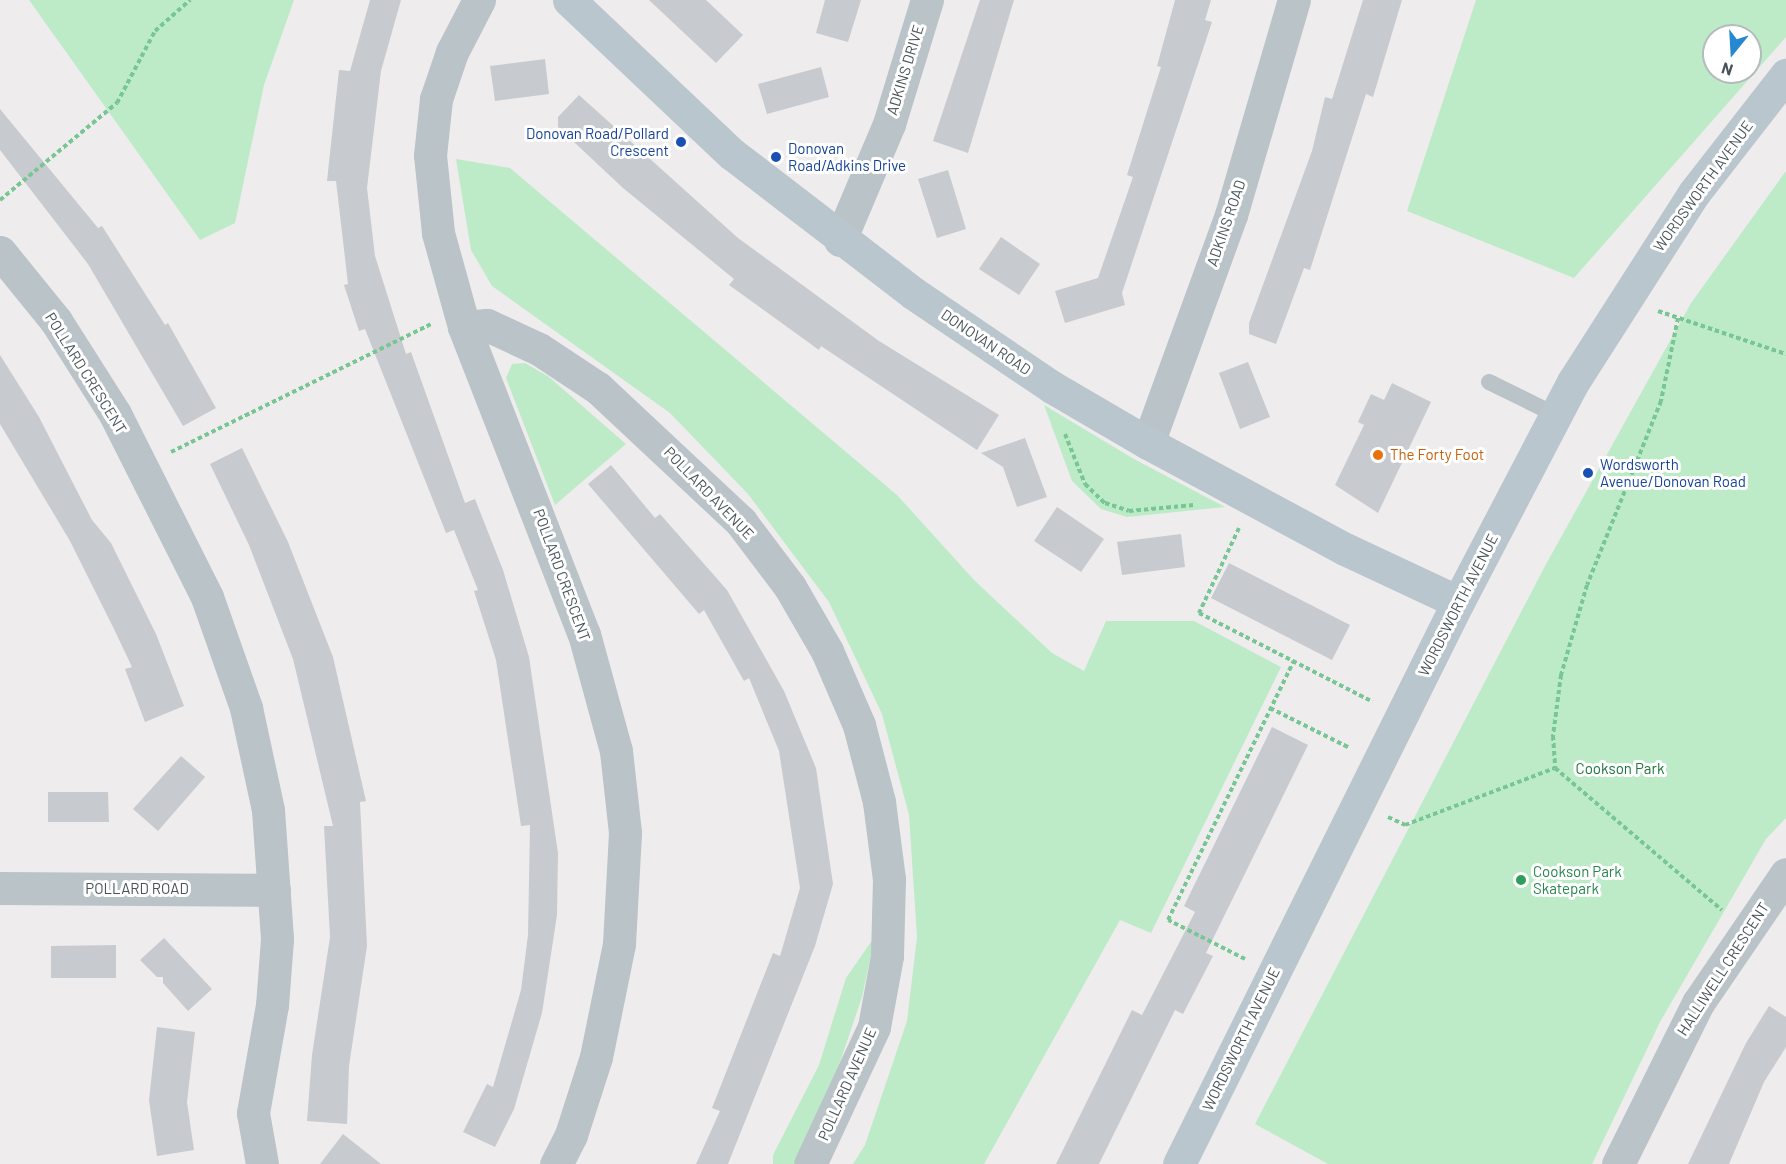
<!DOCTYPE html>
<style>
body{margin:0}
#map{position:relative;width:1786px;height:1164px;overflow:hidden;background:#efeced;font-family:Barlow,sans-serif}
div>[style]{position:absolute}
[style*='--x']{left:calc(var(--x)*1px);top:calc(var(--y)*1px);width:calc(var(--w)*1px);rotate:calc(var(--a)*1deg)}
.green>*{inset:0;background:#bdebc8}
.building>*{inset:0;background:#c7cacf}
.path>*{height:4px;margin-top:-2px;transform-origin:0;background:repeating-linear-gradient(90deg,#78c694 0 4.5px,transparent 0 7.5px)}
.lane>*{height:16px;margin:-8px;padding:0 8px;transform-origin:8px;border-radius:8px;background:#b9c3c8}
.street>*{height:33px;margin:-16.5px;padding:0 16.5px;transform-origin:16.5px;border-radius:16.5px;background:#b9c3c8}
.secondary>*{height:33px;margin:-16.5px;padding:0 16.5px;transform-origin:16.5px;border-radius:16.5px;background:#b9c6cd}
.dots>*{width:16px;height:16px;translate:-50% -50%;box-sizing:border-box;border:3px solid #fff;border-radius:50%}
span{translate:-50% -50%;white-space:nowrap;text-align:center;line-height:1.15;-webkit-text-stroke:6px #fff;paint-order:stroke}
.street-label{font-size:15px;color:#465258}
.transit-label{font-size:15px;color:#164399}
.right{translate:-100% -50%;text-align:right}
.left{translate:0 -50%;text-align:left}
.food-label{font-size:15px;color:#c56008}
.park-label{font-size:15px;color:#1d743c}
.leisure-label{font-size:15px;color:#27864d}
.north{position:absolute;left:1702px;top:24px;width:60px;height:60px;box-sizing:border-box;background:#fff;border:2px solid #b5babc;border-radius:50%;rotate:198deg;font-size:16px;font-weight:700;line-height:24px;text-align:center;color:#465258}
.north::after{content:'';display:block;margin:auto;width:21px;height:27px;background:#2588d0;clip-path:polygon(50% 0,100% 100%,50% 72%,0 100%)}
</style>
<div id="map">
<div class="green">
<div style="clip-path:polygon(29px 0,294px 0,264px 85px,235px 223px,200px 240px)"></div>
<div style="clip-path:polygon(evenodd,1476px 0,1786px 0,1786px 37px,1574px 278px,1407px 211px,1476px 0,1714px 36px,1750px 36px,1750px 72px,1714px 72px,1714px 36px)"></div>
<div style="clip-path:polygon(456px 159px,510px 168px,897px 495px,975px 581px,1052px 653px,1084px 671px,1106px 621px,1194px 621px,1281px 667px,1151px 933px,1120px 920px,984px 1164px,853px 1164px,865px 1145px,907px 1021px,917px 937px,909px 815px,882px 714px,829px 602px,748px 494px,670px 413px,492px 286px,471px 250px)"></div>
<div style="clip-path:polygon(1786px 171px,1786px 818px,1766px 839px,1660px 1022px,1592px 1164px,1328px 1164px,1255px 1124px,1545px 566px,1691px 303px)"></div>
<div style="clip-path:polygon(525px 363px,549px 377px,626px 444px,555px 505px,506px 378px,512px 364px)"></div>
<div style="clip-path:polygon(1044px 405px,1134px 459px,1225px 507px,1127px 517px,1101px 509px,1072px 481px)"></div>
<div style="clip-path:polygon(875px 936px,862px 997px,834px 1080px,795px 1164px,773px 1164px,773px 1155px,819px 1065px,846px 978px)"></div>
</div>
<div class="building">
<div style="clip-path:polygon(370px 0,401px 0,381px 71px,367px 188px,375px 256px,406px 354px,411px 352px,465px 503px,475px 499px,503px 570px,529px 657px,558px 853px,557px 915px,542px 1013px,514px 1109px,495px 1147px,463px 1132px,487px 1084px,493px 1087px,521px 990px,528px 935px,530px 825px,521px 826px,496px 660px,474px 591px,478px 590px,454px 530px,446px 533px,365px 329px,359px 331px,344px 285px,348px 284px,336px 181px,327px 181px,339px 70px,350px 71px)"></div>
<div style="clip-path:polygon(649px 0,706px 0,743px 35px,716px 63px)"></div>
<div style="clip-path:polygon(825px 0,861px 0,848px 42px,816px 33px)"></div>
<div style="clip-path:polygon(980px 0,1014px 0,968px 153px,933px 141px)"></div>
<div style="clip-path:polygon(1175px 0,1211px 0,1205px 20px,1212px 22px,1122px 293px,1125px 305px,1065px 323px,1055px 291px,1098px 278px,1133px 177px,1127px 175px,1161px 67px,1157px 66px)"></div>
<div style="clip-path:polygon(1363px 0,1402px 0,1373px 97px,1366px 94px,1310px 270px,1304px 268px,1276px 344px,1249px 334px,1249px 323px,1312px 151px,1325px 97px,1332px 99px)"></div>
<div style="clip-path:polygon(545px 59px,549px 94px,495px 101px,490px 66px)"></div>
<div style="clip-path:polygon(821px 67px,829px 97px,767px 114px,758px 84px)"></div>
<div style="clip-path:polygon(579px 95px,738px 238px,879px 341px,999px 415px,977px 450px,821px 346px,819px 350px,729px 285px,734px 279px,623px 188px,558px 127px,558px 117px)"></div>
<div style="clip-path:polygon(0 109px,98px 228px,102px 226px,165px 325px,168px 323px,216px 408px,183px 426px,88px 264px,0 150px)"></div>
<div style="clip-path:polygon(948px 170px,966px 229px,937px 238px,918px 179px)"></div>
<div style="clip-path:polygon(1001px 237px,1040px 264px,1019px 295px,979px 269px)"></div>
<div style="clip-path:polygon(0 355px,39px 417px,92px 520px,111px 543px,156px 634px,184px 706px,145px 722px,125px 669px,132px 667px,113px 627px,70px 541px,0 424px)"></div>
<div style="clip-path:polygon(1248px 362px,1270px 417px,1240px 429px,1219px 373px)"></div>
<div style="clip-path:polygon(1392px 383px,1431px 402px,1378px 513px,1335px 485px,1364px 425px,1358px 422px,1371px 394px,1384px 400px)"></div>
<div style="clip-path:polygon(1025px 438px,1047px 497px,1017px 507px,1003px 467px,981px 453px)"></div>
<div style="clip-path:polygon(242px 448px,288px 542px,333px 657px,366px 801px,360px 802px,367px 946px,349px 1066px,347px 1124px,307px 1121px,312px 1055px,330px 937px,324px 826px,333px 826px,293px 659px,249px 545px,210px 464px)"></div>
<div style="clip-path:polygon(611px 465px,655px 518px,660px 514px,727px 590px,784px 691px,816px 768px,833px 884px,815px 946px,728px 1164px,696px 1164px,720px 1111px,712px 1108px,773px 953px,780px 956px,800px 888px,779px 751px,749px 678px,744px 681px,704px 610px,699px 614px,588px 484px)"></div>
<div style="clip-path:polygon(1057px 507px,1104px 539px,1081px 572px,1034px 541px)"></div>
<div style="clip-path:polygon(1181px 534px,1185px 567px,1122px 575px,1117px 542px)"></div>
<div style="clip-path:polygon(1229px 563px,1350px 625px,1332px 660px,1211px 598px)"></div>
<div style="clip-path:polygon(1272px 727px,1308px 745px,1206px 953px,1213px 956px,1183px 1014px,1175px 1010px,1099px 1164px,1056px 1164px,1132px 1010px,1142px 1015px,1195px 912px,1184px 906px)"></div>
<div style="clip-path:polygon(181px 756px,205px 777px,158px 831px,133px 809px)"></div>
<div style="clip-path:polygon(48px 792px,108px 792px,109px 822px,48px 822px)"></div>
<div style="clip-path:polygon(164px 938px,212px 989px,188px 1011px,163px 983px,163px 977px,157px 977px,140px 960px)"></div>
<div style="clip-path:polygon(116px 945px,116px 978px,51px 978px,51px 946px)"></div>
<div style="clip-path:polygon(1769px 1006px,1786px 1017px,1786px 1047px,1764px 1082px,1729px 1164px,1688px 1164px,1746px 1043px)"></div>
<div style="clip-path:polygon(157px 1027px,195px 1032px,187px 1102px,194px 1150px,157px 1156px,149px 1100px)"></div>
<div style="clip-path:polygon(343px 1134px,381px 1164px,320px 1164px)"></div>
</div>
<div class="path">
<div style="--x:0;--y:200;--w:152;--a:-39.7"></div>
<div style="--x:117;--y:103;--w:81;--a:-62.2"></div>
<div style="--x:155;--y:31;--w:47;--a:-41.5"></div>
<div style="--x:1658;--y:311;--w:135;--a:18.6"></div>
<div style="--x:1678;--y:318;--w:85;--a:101.6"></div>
<div style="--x:1661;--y:401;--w:198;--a:111.9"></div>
<div style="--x:1587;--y:585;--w:94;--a:106.1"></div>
<div style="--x:1561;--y:675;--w:62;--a:97.5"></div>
<div style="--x:1553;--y:736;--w:32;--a:86"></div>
<div style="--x:1555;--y:768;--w:219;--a:40.4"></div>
<div style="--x:1065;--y:434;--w:54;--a:68.2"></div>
<div style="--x:1085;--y:484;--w:28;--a:44"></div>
<div style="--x:1105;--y:503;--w:25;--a:18"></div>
<div style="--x:1129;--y:511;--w:65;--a:-5.3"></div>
<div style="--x:171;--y:452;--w:290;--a:-26.2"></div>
<div style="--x:1239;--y:528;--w:94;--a:115.2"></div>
<div style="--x:1199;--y:613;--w:195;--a:27.1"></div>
<div style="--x:1270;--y:708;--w:89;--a:26.6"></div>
<div style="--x:1388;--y:817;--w:19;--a:25"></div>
<div style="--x:1405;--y:825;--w:160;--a:-20.8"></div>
<div style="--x:1245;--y:959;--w:86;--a:-153.1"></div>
<div style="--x:1168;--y:920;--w:288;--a:-64.1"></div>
</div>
<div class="lane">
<div style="--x:1489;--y:382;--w:75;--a:26.2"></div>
</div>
<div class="street">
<div style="--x:479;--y:0;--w:59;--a:117.4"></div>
<div style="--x:452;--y:52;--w:50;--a:108.8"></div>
<div style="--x:436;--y:99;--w:56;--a:96.1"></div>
<div style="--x:430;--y:155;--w:78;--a:84.1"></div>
<div style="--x:438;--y:233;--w:98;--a:74.5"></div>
<div style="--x:464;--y:327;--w:330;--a:68.7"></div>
<div style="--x:584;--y:634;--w:121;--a:74.7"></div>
<div style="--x:616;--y:751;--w:82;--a:83.7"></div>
<div style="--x:625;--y:833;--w:111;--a:93.1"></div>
<div style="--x:619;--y:944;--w:115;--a:101.5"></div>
<div style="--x:596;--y:1057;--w:82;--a:107.8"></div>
<div style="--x:571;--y:1135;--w:33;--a:117"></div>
<div style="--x:840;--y:240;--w:126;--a:-67.1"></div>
<div style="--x:889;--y:124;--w:130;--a:-73"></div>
<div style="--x:0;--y:252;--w:89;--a:50.9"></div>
<div style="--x:56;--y:321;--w:110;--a:57.6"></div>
<div style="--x:115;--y:414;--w:205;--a:63.3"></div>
<div style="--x:207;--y:597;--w:118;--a:70.6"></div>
<div style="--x:246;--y:708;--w:104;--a:77.8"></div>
<div style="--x:268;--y:810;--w:129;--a:86"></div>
<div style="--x:277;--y:939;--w:66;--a:94.3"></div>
<div style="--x:272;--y:1005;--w:110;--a:100"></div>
<div style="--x:253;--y:1113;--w:52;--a:80"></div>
<div style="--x:464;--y:327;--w:23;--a:-5"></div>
<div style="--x:487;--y:325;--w:57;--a:24.8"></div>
<div style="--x:539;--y:349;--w:71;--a:33.5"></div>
<div style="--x:598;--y:388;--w:196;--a:43.1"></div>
<div style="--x:741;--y:522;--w:81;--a:53"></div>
<div style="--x:790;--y:587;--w:74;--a:60"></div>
<div style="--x:827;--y:651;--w:81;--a:66.6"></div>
<div style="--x:859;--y:725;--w:80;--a:75.4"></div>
<div style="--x:879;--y:802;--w:78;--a:82.6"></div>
<div style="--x:889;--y:879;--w:77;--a:91.5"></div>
<div style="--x:887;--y:956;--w:72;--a:100.4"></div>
<div style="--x:874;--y:1027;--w:151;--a:115"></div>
<div style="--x:1148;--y:443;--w:243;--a:-70"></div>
<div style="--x:1231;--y:215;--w:224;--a:-73.7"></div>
<div style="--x:0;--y:888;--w:274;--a:0.4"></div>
<div style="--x:1618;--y:1164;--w:180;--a:-63.6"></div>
<div style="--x:1698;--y:1003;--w:156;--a:-55.7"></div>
</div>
<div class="secondary">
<div style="--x:569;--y:0;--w:224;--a:43.4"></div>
<div style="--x:732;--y:154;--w:228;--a:37.5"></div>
<div style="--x:913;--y:293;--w:168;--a:34.1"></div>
<div style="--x:1052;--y:387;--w:111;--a:30.3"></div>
<div style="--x:1148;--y:443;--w:224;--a:28.3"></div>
<div style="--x:1345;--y:549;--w:125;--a:25.1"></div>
<div style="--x:1179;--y:1164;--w:627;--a:-63.6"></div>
<div style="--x:1458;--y:602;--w:248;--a:-62.4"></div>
<div style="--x:1573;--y:382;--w:224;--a:-57.4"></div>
<div style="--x:1694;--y:193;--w:150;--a:-52.1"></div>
</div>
<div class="dots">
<div style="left:681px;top:142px;background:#1a4fb4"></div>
<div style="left:776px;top:157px;background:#1a4fb4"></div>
<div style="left:1378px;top:455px;background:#e8710a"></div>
<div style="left:1588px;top:473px;background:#1a4fb4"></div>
<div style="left:1521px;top:880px;background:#2e9e5b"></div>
</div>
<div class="street-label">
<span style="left:905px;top:70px;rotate:-73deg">ADKINS DRIVE</span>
<span style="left:1703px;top:186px;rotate:-54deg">WORDSWORTH AVENUE</span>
<span style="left:1226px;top:223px;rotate:-71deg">ADKINS ROAD</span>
<span style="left:986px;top:342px;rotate:34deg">DONOVAN ROAD</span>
<span style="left:86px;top:373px;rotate:58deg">POLLARD CRESCENT</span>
<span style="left:709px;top:493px;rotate:46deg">POLLARD AVENUE</span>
<span style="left:562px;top:575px;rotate:70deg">POLLARD CRESCENT</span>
<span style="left:1458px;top:605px;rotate:-63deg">WORDSWORTH AVENUE</span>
<span style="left:137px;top:889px">POLLARD ROAD</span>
<span style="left:1723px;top:969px;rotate:-57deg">HALLIWELL CRESCENT</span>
<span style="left:1241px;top:1039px;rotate:-64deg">WORDSWORTH AVENUE</span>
<span style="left:847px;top:1084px;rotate:-66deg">POLLARD AVENUE</span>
</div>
<div class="transit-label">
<span class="right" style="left:669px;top:142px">Donovan Road/Pollard<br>Crescent</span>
<span class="left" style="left:788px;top:157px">Donovan<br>Road/Adkins Drive</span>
<span class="left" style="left:1600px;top:473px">Wordsworth<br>Avenue/Donovan Road</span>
</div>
<div class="food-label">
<span class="left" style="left:1390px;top:455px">The Forty Foot</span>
</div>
<div class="park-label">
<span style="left:1620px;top:769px">Cookson Park</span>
</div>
<div class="leisure-label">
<span class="left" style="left:1533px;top:880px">Cookson Park<br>Skatepark</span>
</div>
<div class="north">N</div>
</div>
